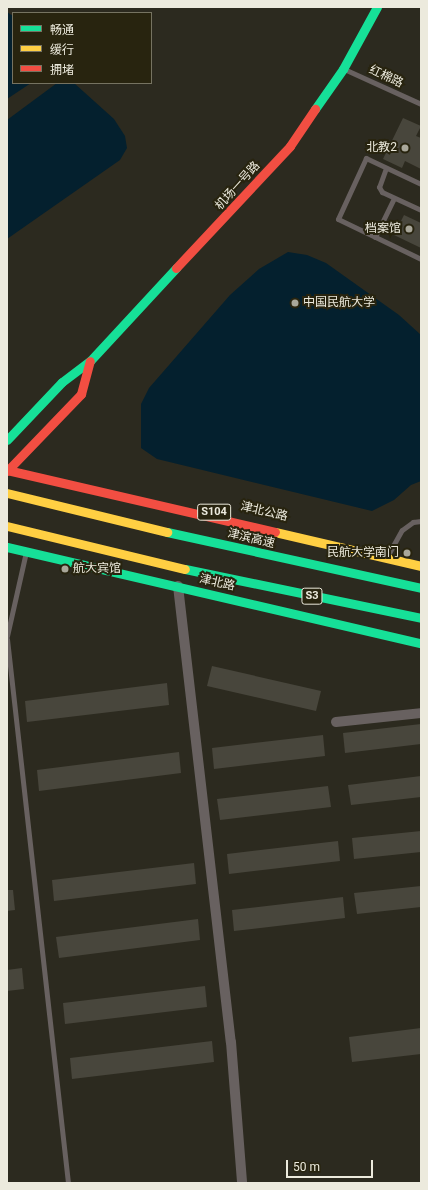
<!DOCTYPE html>
<meta charset="utf-8">
<style>
body{margin:0}
#map{position:relative;width:428px;height:1190px;overflow:hidden;background:#2c2a1f;font-family:Roboto,"Noto Sans SC",sans-serif}
div>[style]{position:absolute}
[style*='--x']{left:calc(var(--x)*1px);top:calc(var(--y)*1px);width:calc(var(--w)*1px);rotate:calc(var(--a)*1deg)}
.water>*{inset:0;background:#04202e}
.building>*{inset:0;background:#48463c}
.lane>*{height:5px;margin:-2.5px;padding:0 2.5px;transform-origin:2.5px;border-radius:2.5px;background:#686160}
.street>*{height:10px;margin:-5px;padding:0 5px;transform-origin:5px;border-radius:5px;background:#686160}
.fast>*{height:9px;margin:-4.5px;padding:0 4.5px;transform-origin:4.5px;border-radius:4.5px;background:#16e098}
.slow>*{height:9px;margin:-4.5px;padding:0 4.5px;transform-origin:4.5px;border-radius:4.5px;background:#ffcf43}
.jam>*{height:9px;margin:-4.5px;padding:0 4.5px;transform-origin:4.5px;border-radius:4.5px;background:#f24e42}
.dots>*{width:11px;height:11px;translate:-50% -50%;box-sizing:border-box;border:2px solid #28240f;border-radius:50%}
span{translate:-50% -50%;white-space:nowrap;text-align:center;line-height:1.15;-webkit-text-stroke:4px #28240f;paint-order:stroke}
.shield-label span{padding:1px 3px;background:#28240f;border:1px solid;border-radius:3px;-webkit-text-stroke-width:0}
.shield-label{font-size:11px;color:#eceadd;font-weight:700}
.street-label{font-size:12px;color:#eceadd}
.poi-label{font-size:12px;color:#eceadd}
.right{translate:-100% -50%;text-align:right}
.left{translate:0 -50%;text-align:left}
.frame{position:absolute;inset:0;border:8px solid #eceadd;pointer-events:none}
.legend{position:absolute;left:12px;top:12px;width:140px;height:72px;box-sizing:border-box;background:#28240f;border:1px solid #767361;margin:0;padding:5px 7px;list-style:none;font-size:12px;color:#eceadd}
.legend li{display:flex;align-items:center;gap:8px;height:20px}
.legend b{width:20px;border:1px solid #767361}
.scale{position:absolute;left:286px;top:1160px;width:87px;height:18px;box-sizing:border-box;border:2px solid #eceadd;border-top:0;padding-left:5px;font-size:12px;line-height:14px;white-space:nowrap;color:#eceadd;-webkit-text-stroke:3px #28240f;paint-order:stroke}
</style>
<div id="map">
<div class="water">
<div style="clip-path:polygon(7px 12px,13px 16px,13px 83px,31px 83px,7px 99px)"></div>
<div style="clip-path:polygon(57px 83px,74px 83px,114px 119px,125px 136px,127px 148px,120px 160px,7px 239px,7px 120px)"></div>
<div style="clip-path:polygon(288px 252px,307px 255px,326px 263px,399px 315px,421px 335px,421px 481px,411px 485px,394px 500px,372px 511px,157px 459px,141px 448px,141px 404px,149px 388px,230px 295px,259px 269px)"></div>
</div>
<div class="building">
<div style="clip-path:polygon(403px 118px,421px 126px,416px 136px,421px 138px,421px 169px,405px 161px,402px 168px,383px 159px)"></div>
<div style="clip-path:polygon(404px 215px,421px 223px,421px 248px,394px 235px)"></div>
<div style="clip-path:polygon(212px 666px,321px 691px,316px 711px,207px 686px)"></div>
<div style="clip-path:polygon(167px 683px,169px 705px,27px 722px,25px 701px)"></div>
<div style="clip-path:polygon(421px 724px,421px 744px,345px 753px,343px 733px)"></div>
<div style="clip-path:polygon(323px 735px,325px 756px,214px 769px,212px 748px)"></div>
<div style="clip-path:polygon(179px 752px,181px 773px,39px 791px,37px 770px)"></div>
<div style="clip-path:polygon(421px 776px,421px 797px,351px 805px,348px 785px)"></div>
<div style="clip-path:polygon(328px 786px,331px 807px,220px 820px,217px 799px)"></div>
<div style="clip-path:polygon(421px 831px,421px 852px,354px 859px,352px 838px)"></div>
<div style="clip-path:polygon(338px 841px,340px 861px,229px 874px,227px 854px)"></div>
<div style="clip-path:polygon(194px 863px,196px 884px,54px 901px,52px 880px)"></div>
<div style="clip-path:polygon(421px 886px,421px 907px,357px 914px,354px 893px)"></div>
<div style="clip-path:polygon(7px 890px,13px 890px,15px 910px,7px 911px)"></div>
<div style="clip-path:polygon(343px 897px,345px 918px,234px 931px,232px 910px)"></div>
<div style="clip-path:polygon(198px 919px,200px 940px,59px 958px,56px 937px)"></div>
<div style="clip-path:polygon(22px 968px,24px 989px,7px 991px,7px 970px)"></div>
<div style="clip-path:polygon(205px 986px,207px 1007px,65px 1024px,63px 1003px)"></div>
<div style="clip-path:polygon(421px 1028px,421px 1054px,352px 1062px,349px 1037px)"></div>
<div style="clip-path:polygon(212px 1041px,214px 1062px,72px 1079px,70px 1058px)"></div>
</div>
<div class="lane">
<div style="--x:344;--y:69;--w:85;--a:24.4"></div>
<div style="--x:386;--y:168;--w:20;--a:110"></div>
<div style="--x:379;--y:187;--w:6;--a:59"></div>
<div style="--x:382;--y:192;--w:43;--a:24.8"></div>
<div style="--x:421;--y:184;--w:61;--a:-154.7"></div>
<div style="--x:366;--y:158;--w:67;--a:114.7"></div>
<div style="--x:338;--y:219;--w:92;--a:25.7"></div>
<div style="--x:375;--y:237;--w:43;--a:-64"></div>
<div style="--x:389;--y:553;--w:26;--a:-61"></div>
<div style="--x:402;--y:530;--w:14;--a:-36"></div>
<div style="--x:413;--y:522;--w:8;--a:-7"></div>
<div style="--x:7;--y:636;--w:86;--a:-77.3"></div>
<div style="--x:7;--y:639;--w:547;--a:83.6"></div>
</div>
<div class="street">
<div style="--x:178;--y:586;--w:459;--a:83.4"></div>
<div style="--x:231;--y:1042;--w:141;--a:85.5"></div>
<div style="--x:336;--y:722;--w:85;--a:-6"></div>
</div>
<div class="fast">
<div style="--x:315;--y:109;--w:49;--a:-55"></div>
<div style="--x:343;--y:69;--w:71;--a:-61.3"></div>
<div style="--x:7;--y:440;--w:80;--a:-46.5"></div>
<div style="--x:62;--y:382;--w:35;--a:-37"></div>
<div style="--x:90;--y:361;--w:127;--a:-47.2"></div>
<div style="--x:167;--y:532;--w:260;--a:12.4"></div>
<div style="--x:7;--y:547;--w:425;--a:13.1"></div>
<div style="--x:185;--y:569;--w:241;--a:11.7"></div>
</div>
<div class="slow">
<div style="--x:7;--y:493;--w:165;--a:13.7"></div>
<div style="--x:7;--y:526;--w:183;--a:13.6"></div>
<div style="--x:275;--y:532;--w:150;--a:13.1"></div>
</div>
<div class="jam">
<div style="--x:176;--y:268;--w:167;--a:-46.9"></div>
<div style="--x:290;--y:146;--w:45;--a:-56"></div>
<div style="--x:7;--y:470;--w:275;--a:13"></div>
<div style="--x:7;--y:471;--w:107;--a:-46.1"></div>
<div style="--x:81;--y:394;--w:34;--a:-75"></div>
</div>
<div class="dots">
<div style="left:405px;top:148px;background:#a9a79a"></div>
<div style="left:409px;top:229px;background:#a9a79a"></div>
<div style="left:295px;top:303px;background:#a9a79a"></div>
<div style="left:407px;top:553px;background:#a9a79a"></div>
<div style="left:65px;top:569px;background:#a9a79a"></div>
</div>
<div class="shield-label">
<span style="left:214px;top:512px">S104</span>
<span style="left:312px;top:596px">S3</span>
</div>
<div class="street-label">
<span style="left:386px;top:77px;rotate:25deg">红棉路</span>
<span style="left:238px;top:186px;rotate:-48deg">机场一号路</span>
<span style="left:264px;top:512px;rotate:13deg">津北公路</span>
<span style="left:251px;top:539px;rotate:13deg">津滨高速</span>
<span style="left:217px;top:583px;rotate:13deg">津北路</span>
</div>
<div class="poi-label">
<span class="right" style="left:397px;top:148px">北教2</span>
<span class="right" style="left:401px;top:229px">档案馆</span>
<span class="left" style="left:303px;top:303px">中国民航大学</span>
<span class="right" style="left:399px;top:553px">民航大学南门</span>
<span class="left" style="left:73px;top:569px">航大宾馆</span>
</div>
<div class="frame"></div>
<ul class="legend">
<li><b style="height:5px;background:#16e098"></b>畅通</li>
<li><b style="height:5px;background:#ffcf43"></b>缓行</li>
<li><b style="height:5px;background:#f24e42"></b>拥堵</li>
</ul>
<div class="scale">50 m</div>
</div>
